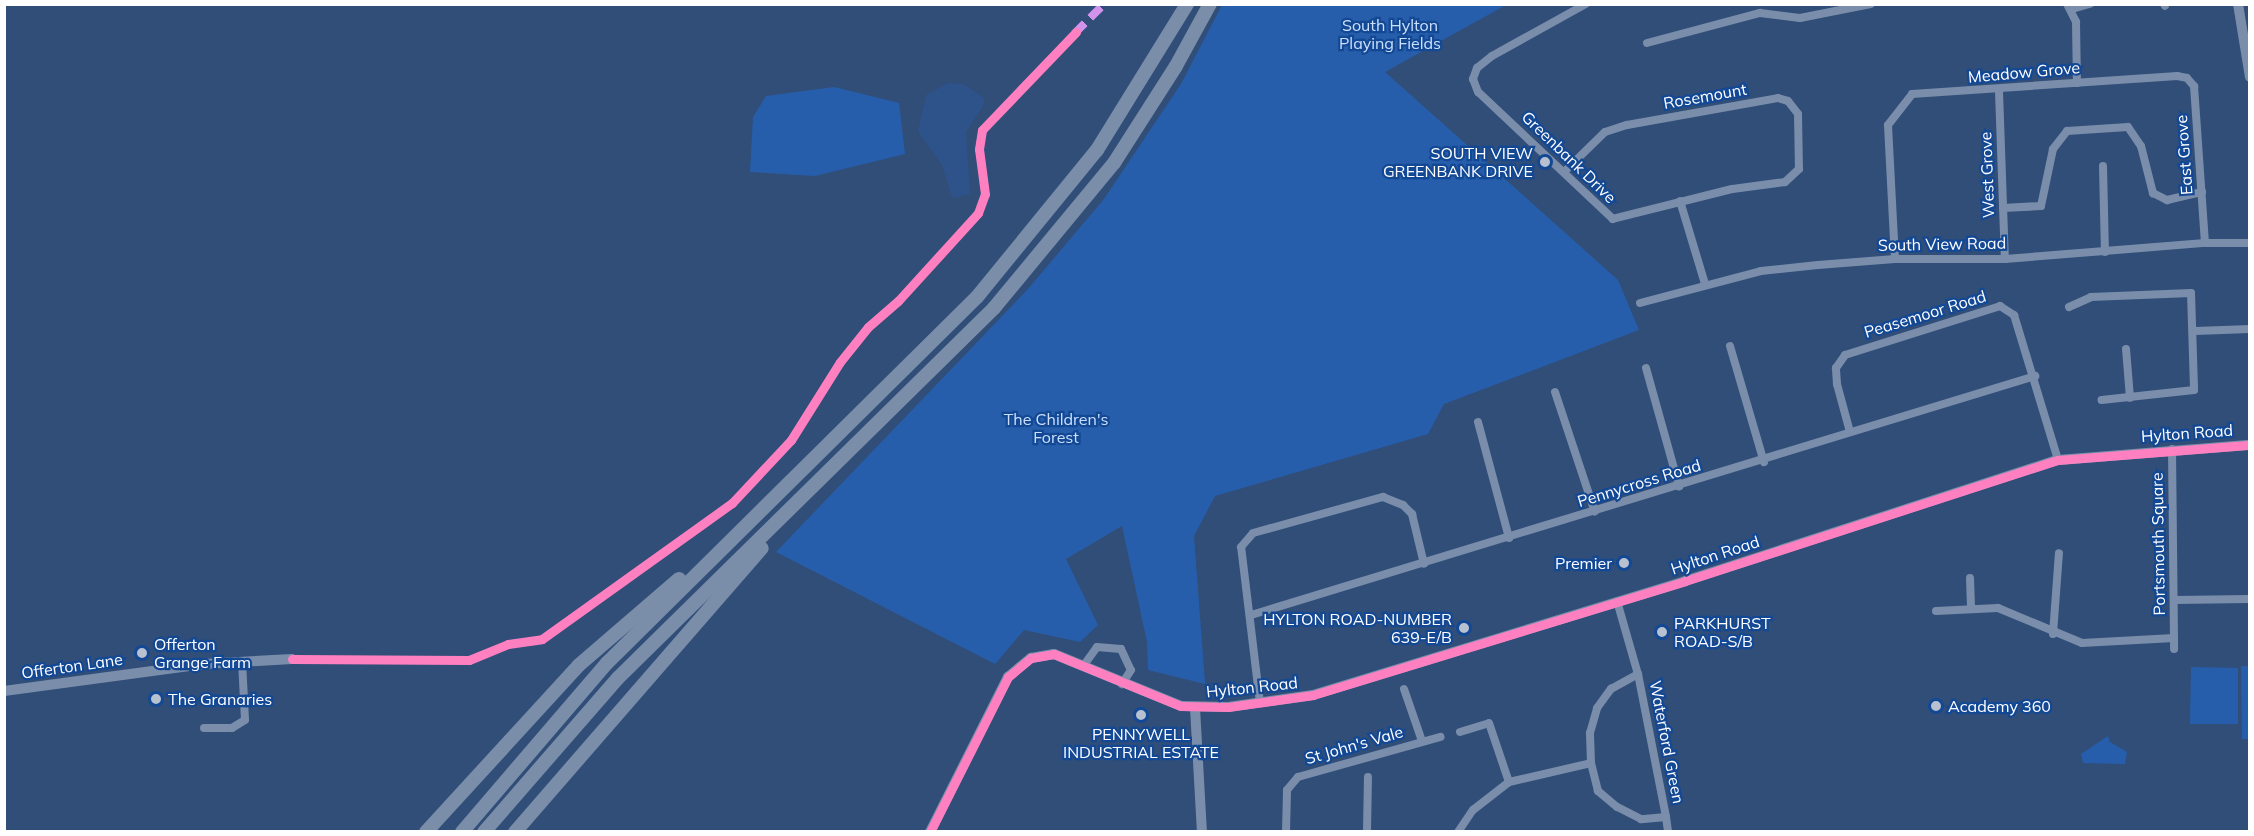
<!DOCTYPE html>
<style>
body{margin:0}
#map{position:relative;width:2254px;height:836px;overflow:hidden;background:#304e78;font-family:Mulish,sans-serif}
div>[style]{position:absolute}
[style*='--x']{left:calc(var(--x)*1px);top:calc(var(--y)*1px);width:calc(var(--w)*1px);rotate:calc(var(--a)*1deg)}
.green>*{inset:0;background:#275eac}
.water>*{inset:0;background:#2d538a}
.minor>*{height:8px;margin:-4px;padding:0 4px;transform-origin:4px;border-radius:4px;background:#7a8eab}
.tertiary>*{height:10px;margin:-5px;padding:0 5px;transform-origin:5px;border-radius:5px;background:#7a8eab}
.trunk>*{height:14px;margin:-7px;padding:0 7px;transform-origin:7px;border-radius:7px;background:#7a8da9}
.quiet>*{height:8px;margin-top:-4px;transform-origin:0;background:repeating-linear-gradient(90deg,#d193ec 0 15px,transparent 0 23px)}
.cycleway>*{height:9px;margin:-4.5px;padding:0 4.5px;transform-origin:4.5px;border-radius:4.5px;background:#ff80c0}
.dots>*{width:16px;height:16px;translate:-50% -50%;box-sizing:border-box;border:3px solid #134895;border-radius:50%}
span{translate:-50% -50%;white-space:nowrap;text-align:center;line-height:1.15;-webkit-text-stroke:4.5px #134895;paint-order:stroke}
.park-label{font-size:16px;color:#cae0fd}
.street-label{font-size:16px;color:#fff}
.poi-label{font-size:16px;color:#fff}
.right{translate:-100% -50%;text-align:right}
.left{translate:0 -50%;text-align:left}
.frame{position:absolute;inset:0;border:6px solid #fff;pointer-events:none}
</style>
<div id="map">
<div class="green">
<div style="clip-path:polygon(1222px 5px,1506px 5px,1385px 72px,1618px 280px,1639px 330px,1444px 404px,1428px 434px,1215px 496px,1194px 536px,1205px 684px,1148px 670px,1147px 642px,1122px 526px,1066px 559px,1098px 625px,1080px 642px,1024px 630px,995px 664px,776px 552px,1028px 289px,1104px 199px,1181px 84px)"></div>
<div style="clip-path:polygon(834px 87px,899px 103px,905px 154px,815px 176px,750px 172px,753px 117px,766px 96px)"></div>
<div style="clip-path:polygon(2241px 666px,2249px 666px,2249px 739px,2242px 739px)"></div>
<div style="clip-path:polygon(2191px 667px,2238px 668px,2238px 724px,2190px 724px)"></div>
<div style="clip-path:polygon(2108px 736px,2110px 742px,2127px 752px,2125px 764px,2083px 763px,2081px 754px)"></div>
</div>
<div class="water">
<div style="clip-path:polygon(948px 83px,963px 84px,984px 98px,984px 104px,966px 132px,970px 194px,952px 198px,942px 165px,918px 131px,926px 95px)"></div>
</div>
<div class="minor">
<div style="--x:2067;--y:4;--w:20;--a:63"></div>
<div style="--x:2076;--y:22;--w:61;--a:89.1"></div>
<div style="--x:2164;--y:4;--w:2;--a:63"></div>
<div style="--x:2072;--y:9;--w:19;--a:-16"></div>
<div style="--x:1647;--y:43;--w:117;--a:-14.9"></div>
<div style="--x:1760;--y:13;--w:40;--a:7.1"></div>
<div style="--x:1800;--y:18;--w:72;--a:-11.2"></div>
<div style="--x:1999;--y:91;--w:168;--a:88"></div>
<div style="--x:2103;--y:166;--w:86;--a:88.7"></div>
<div style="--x:1564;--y:172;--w:57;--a:-44.3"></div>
<div style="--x:1605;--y:132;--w:23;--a:-18"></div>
<div style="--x:1627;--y:125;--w:153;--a:-10.1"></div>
<div style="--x:1778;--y:98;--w:10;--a:17"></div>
<div style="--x:1788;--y:101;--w:16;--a:52"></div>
<div style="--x:1798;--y:114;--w:55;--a:89"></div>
<div style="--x:1799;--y:169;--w:19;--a:137"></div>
<div style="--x:1785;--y:182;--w:53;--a:172.5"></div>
<div style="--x:1732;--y:189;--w:123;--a:165.9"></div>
<div style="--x:1613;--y:219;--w:185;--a:-136.7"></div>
<div style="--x:1478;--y:92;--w:14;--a:-111"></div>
<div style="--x:1473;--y:79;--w:12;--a:-70"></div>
<div style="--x:1477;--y:68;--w:19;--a:-39"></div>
<div style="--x:1492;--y:56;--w:107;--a:-29"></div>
<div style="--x:1680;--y:201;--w:87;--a:73.2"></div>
<div style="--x:2003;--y:208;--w:38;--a:-3"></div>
<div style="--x:2041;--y:206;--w:58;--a:-78.1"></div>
<div style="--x:2053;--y:149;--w:23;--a:-52"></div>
<div style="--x:2067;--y:131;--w:61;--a:-3.8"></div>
<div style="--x:2128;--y:127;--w:23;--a:56"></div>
<div style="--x:2141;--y:146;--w:49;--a:75.7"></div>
<div style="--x:2153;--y:193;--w:16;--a:27"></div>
<div style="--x:2167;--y:200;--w:36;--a:-13"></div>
<div style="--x:1895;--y:259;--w:134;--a:-93"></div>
<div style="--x:1888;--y:125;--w:39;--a:-52"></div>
<div style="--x:1912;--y:94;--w:266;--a:-3.9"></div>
<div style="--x:2177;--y:76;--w:10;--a:11"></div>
<div style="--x:2187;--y:78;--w:11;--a:49"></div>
<div style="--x:2194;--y:86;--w:157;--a:86"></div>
<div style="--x:1640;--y:303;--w:125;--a:-14.8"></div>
<div style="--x:1761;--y:271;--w:57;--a:-6"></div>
<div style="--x:1818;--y:265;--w:77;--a:-4.5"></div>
<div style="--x:1895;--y:259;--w:110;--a:0"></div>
<div style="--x:2005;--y:259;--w:201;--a:-4.6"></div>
<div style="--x:2205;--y:243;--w:45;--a:0"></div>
<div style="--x:2069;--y:307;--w:24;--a:-24"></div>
<div style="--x:2091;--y:297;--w:100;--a:-2.3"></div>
<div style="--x:2191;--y:293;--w:97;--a:88.2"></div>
<div style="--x:2194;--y:390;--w:93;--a:173.8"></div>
<div style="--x:2195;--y:331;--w:55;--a:-2.1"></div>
<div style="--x:1730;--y:346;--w:121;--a:73.7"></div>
<div style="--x:2126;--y:349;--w:49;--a:85.3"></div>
<div style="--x:1646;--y:368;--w:123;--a:74.4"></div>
<div style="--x:1555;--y:392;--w:126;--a:71.6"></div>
<div style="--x:1478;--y:422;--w:120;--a:75"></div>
<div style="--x:1850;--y:432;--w:50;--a:-105.2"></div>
<div style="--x:1837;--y:384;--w:16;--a:-94"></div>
<div style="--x:1836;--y:368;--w:16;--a:-55"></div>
<div style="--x:1845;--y:355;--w:163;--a:-17.5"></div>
<div style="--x:2000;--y:306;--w:17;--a:33"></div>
<div style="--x:2014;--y:315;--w:152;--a:73.1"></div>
<div style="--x:2172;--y:449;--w:200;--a:89.4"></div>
<div style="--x:1970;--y:578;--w:31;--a:88"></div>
<div style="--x:2174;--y:600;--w:76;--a:-0.8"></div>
<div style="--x:1617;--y:601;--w:76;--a:74"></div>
<div style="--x:1936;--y:611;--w:62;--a:-2.8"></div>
<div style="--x:1998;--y:608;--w:91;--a:22.6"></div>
<div style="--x:2082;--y:643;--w:92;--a:-3.1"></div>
<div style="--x:1251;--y:615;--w:820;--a:-16.95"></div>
<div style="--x:2053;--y:634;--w:81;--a:-85.8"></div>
<div style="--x:1084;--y:665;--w:22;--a:-54"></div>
<div style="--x:1097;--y:647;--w:24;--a:5"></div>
<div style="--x:1121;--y:649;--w:23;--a:65"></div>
<div style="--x:1131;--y:670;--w:17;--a:123"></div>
<div style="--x:1404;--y:689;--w:55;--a:70.9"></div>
<div style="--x:1260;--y:703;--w:157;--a:-96.9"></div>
<div style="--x:1241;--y:547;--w:18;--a:-49"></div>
<div style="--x:1253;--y:533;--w:135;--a:-15.5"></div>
<div style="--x:1383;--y:497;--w:22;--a:22"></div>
<div style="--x:1403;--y:505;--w:13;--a:45"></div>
<div style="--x:1412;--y:514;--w:51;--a:76.5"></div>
<div style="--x:204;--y:728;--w:28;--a:0"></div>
<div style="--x:232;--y:728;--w:15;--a:-32"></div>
<div style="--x:245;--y:720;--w:59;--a:-92.9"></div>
<div style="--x:1460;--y:732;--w:30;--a:-17"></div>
<div style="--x:1489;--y:723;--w:62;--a:71.3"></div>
<div style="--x:1666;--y:817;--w:25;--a:175"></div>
<div style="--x:1641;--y:819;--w:27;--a:-153"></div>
<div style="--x:1617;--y:807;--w:25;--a:-140"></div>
<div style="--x:1598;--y:791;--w:29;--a:-104"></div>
<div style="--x:1591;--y:763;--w:30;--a:-92"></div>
<div style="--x:1590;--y:733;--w:26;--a:-74"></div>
<div style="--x:1597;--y:708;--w:24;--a:-54"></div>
<div style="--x:1611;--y:689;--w:31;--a:-29"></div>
<div style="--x:1638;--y:674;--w:146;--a:78.9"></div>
<div style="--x:1666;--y:817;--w:15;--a:82"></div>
<div style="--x:1286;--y:832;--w:42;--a:-88.6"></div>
<div style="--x:1287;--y:790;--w:17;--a:-50"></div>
<div style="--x:1298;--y:777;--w:148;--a:-15.7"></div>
<div style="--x:1367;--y:832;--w:55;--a:-89"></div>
<div style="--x:1458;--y:832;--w:27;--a:-56"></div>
<div style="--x:1473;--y:810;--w:46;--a:-37.9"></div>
<div style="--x:1509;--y:782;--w:84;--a:-13"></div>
</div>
<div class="tertiary">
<div style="--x:2238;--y:4;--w:74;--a:80.7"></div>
<div style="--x:4;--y:691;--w:202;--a:-7.7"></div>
<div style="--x:204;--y:664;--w:88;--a:-3.3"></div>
<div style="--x:1195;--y:708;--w:124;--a:86.8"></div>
<div style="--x:930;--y:832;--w:174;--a:-63.3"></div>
<div style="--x:1008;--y:677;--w:30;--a:-40"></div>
<div style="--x:1031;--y:658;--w:23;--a:-10"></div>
<div style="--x:1054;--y:654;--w:137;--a:22.3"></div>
<div style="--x:1181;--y:706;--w:47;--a:1.2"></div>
<div style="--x:1228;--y:707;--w:86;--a:-8"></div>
<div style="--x:1313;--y:695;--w:389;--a:-17"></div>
<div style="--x:1685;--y:581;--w:392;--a:-18"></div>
<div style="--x:2058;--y:460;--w:193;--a:-4.5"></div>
</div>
<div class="trunk">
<div style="--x:426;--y:832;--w:226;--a:-47.5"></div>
<div style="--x:579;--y:665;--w:132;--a:-40.7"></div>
<div style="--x:462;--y:832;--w:223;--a:-49.4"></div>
<div style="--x:607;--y:663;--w:520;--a:-44.69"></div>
<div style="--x:977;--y:297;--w:190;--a:-50.8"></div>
<div style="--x:1097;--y:150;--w:172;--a:-58.3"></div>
<div style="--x:484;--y:832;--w:204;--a:-49"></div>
<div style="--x:618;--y:678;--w:528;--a:-44.54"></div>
<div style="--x:994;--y:308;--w:188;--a:-50.4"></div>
<div style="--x:1114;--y:163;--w:115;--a:-57.4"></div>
<div style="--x:1176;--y:66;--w:71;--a:-61.3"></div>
<div style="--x:515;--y:832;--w:376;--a:-49"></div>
</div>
<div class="quiet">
<div style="--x:1074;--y:34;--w:42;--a:-45"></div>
</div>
<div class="cycleway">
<div style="--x:292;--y:659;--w:177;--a:0.3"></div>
<div style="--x:469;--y:660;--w:42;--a:-22.3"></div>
<div style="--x:508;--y:644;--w:34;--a:-8"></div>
<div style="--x:542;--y:639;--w:234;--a:-35.6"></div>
<div style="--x:732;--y:503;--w:86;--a:-46.9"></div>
<div style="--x:791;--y:440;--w:92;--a:-57.9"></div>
<div style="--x:840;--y:362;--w:45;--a:-51.3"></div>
<div style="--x:868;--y:327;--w:40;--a:-41"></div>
<div style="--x:898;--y:301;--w:119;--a:-47.7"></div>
<div style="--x:978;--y:213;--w:20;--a:-70"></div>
<div style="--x:985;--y:194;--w:45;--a:-97.6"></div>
<div style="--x:979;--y:149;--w:19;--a:-81"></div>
<div style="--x:982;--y:130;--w:136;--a:-46.2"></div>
<div style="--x:930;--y:832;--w:174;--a:-63.3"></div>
<div style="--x:1008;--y:677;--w:30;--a:-40"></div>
<div style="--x:1031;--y:658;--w:23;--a:-10"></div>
<div style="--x:1054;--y:654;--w:137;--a:22.3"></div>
<div style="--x:1181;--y:706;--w:47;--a:1.2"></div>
<div style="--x:1228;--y:707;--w:86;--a:-8"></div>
<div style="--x:1313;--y:695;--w:389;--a:-17"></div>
<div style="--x:1685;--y:581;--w:392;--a:-18"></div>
<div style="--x:2058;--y:460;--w:193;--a:-4.5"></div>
</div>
<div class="dots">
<div style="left:1545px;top:162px;background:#b7c1d0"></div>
<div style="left:1624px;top:563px;background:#b7c1d0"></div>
<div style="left:1464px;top:628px;background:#b7c1d0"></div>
<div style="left:1662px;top:632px;background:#b7c1d0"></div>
<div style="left:142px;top:653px;background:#b7c1d0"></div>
<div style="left:156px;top:699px;background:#b7c1d0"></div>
<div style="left:1936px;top:706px;background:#b7c1d0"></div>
<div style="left:1141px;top:715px;background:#b7c1d0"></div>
</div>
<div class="park-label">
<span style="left:1390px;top:34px">South Hylton<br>Playing Fields</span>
<span style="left:1056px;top:428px">The Children's<br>Forest</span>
</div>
<div class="street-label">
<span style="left:2024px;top:72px;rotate:-5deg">Meadow Grove</span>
<span style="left:1705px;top:96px;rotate:-10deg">Rosemount</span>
<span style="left:2184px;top:155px;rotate:-94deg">East Grove</span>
<span style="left:1569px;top:157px;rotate:44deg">Greenbank Drive</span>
<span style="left:1987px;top:175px;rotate:-92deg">West Grove</span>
<span style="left:1942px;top:244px;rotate:-1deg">South View Road</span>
<span style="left:1925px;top:314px;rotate:-17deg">Peasemoor Road</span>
<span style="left:2187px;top:433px;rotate:-4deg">Hylton Road</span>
<span style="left:1639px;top:483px;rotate:-17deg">Pennycross Road</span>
<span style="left:2158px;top:544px;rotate:-91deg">Portsmouth Square</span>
<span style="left:1715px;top:555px;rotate:-18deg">Hylton Road</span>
<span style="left:72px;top:666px;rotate:-8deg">Offerton Lane</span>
<span style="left:1252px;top:687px;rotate:-6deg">Hylton Road</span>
<span style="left:1667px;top:742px;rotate:79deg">Waterford Green</span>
<span style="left:1354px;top:745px;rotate:-16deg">St John's Vale</span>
</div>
<div class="poi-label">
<span class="right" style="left:1533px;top:162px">SOUTH VIEW<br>GREENBANK DRIVE</span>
<span class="right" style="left:1612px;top:563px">Premier</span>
<span class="right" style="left:1452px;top:628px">HYLTON ROAD-NUMBER<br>639-E/B</span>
<span class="left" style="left:1674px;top:632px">PARKHURST<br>ROAD-S/B</span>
<span class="left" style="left:154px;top:653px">Offerton<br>Grange Farm</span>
<span class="left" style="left:168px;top:699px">The Granaries</span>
<span class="left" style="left:1948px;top:706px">Academy 360</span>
<span style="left:1141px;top:743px">PENNYWELL<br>INDUSTRIAL ESTATE</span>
</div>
<div class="frame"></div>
</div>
